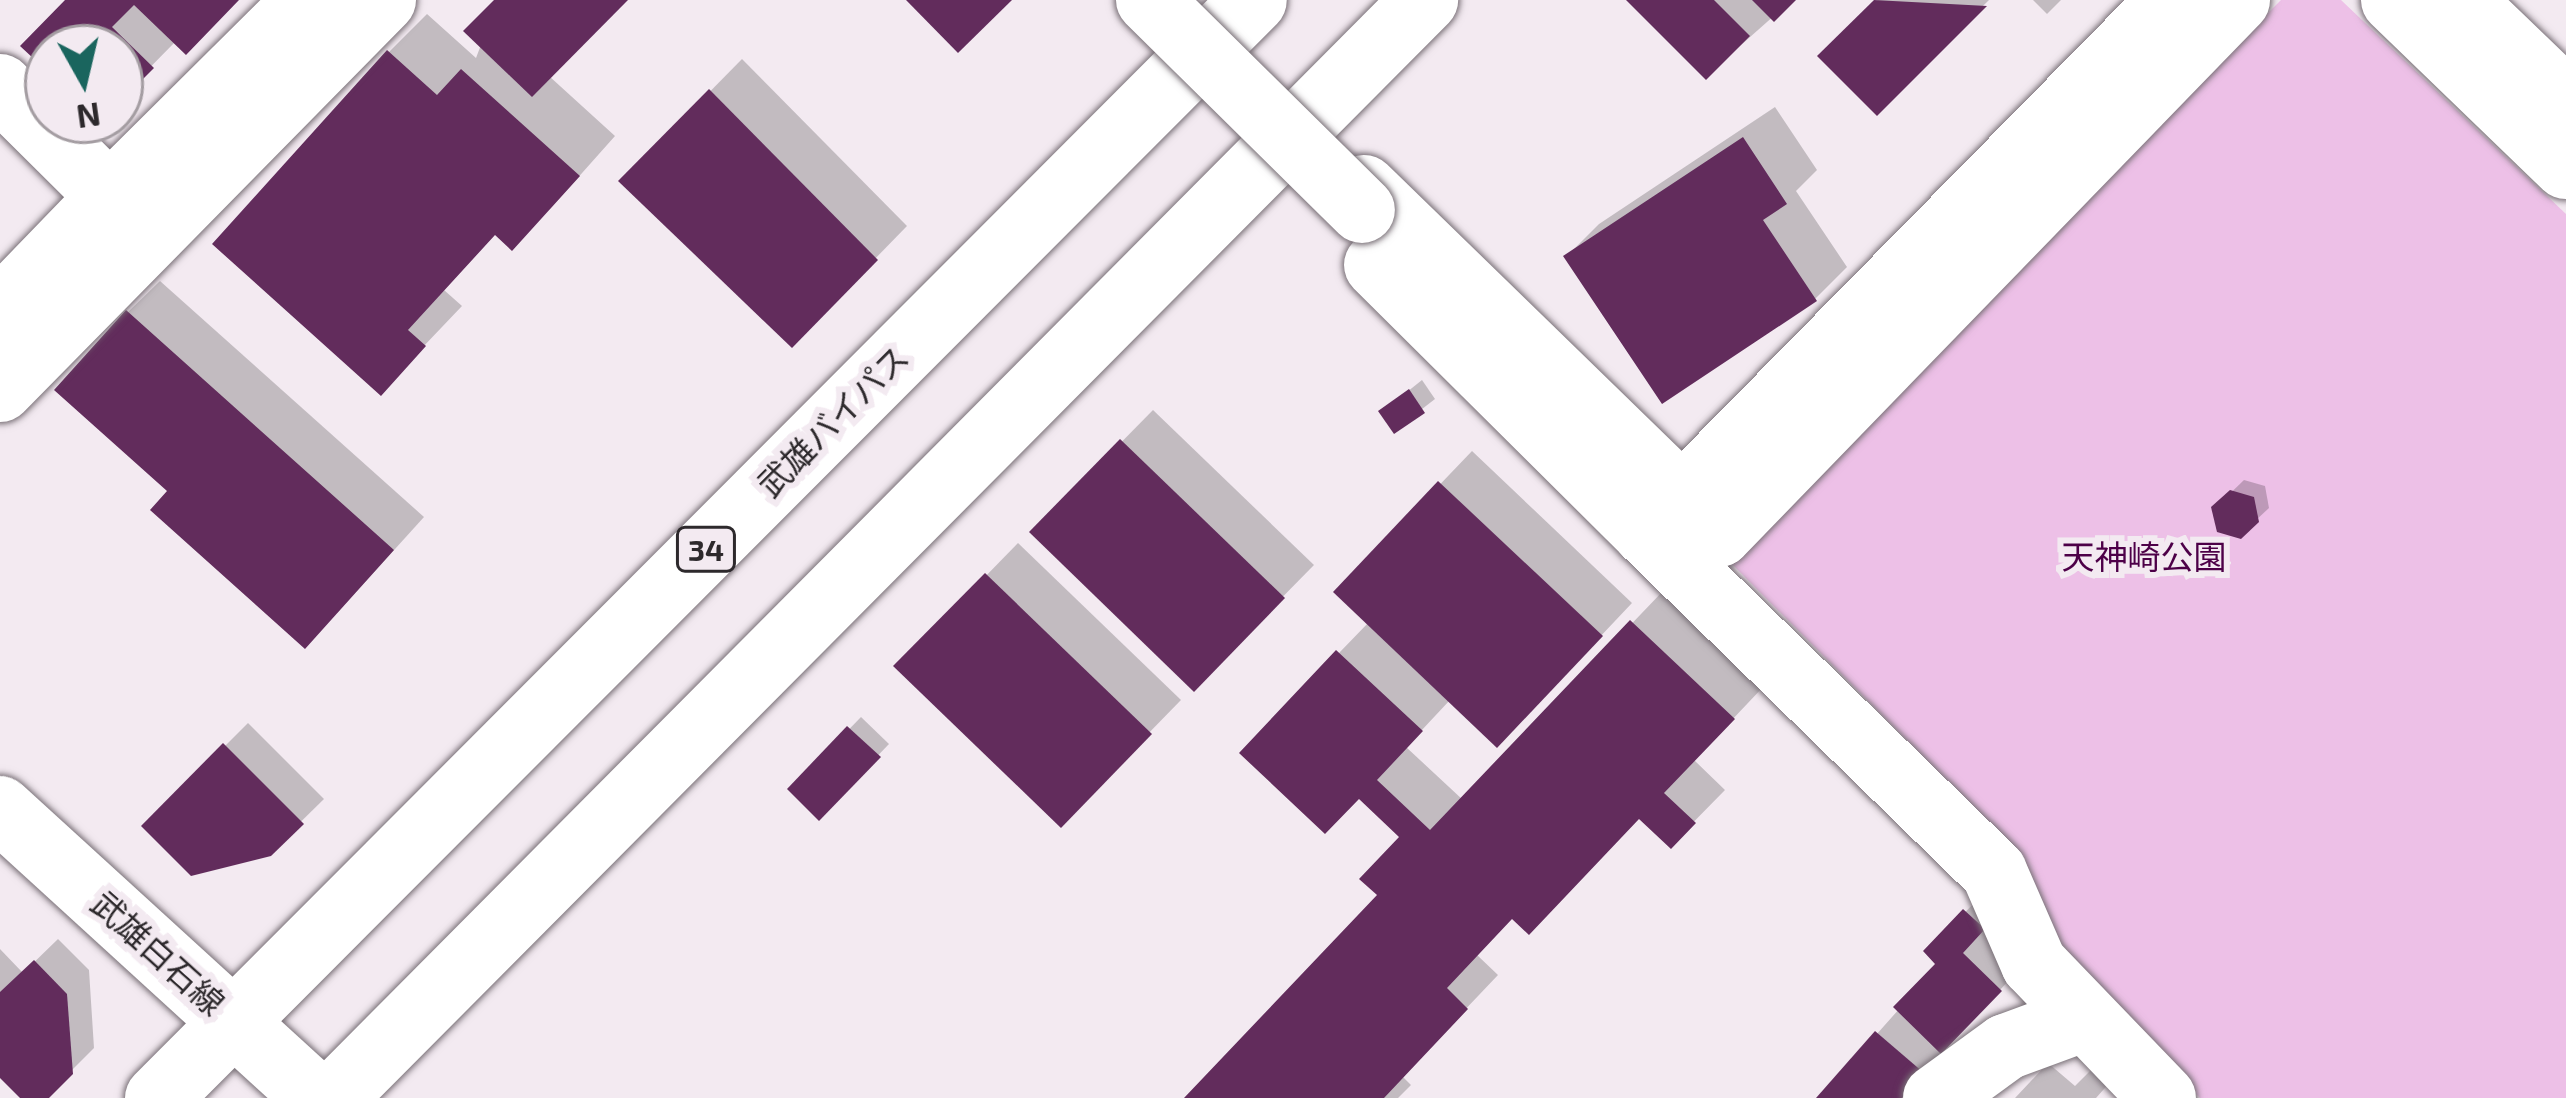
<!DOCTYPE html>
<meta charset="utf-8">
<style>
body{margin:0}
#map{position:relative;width:2566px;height:1098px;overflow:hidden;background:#f3eaf1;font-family:"Exo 2","Noto Sans JP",sans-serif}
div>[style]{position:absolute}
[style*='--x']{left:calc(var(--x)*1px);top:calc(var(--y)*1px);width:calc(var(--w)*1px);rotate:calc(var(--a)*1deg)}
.green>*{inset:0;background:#edc0e7}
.shadow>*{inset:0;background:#0003}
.building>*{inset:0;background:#622c5c}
.roads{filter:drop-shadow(0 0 3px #797077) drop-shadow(0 0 3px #797077)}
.minor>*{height:66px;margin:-33px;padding:0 33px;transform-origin:33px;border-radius:33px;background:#fff}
.major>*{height:66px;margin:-33px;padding:0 33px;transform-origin:33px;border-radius:33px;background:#fff}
.highway>*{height:66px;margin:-33px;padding:0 33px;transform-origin:33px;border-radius:33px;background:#fff}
.bridges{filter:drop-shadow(0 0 3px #797077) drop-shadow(0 0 3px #797077)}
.minor-bridge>*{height:66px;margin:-33px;padding:0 33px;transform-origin:33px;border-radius:33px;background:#fff}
span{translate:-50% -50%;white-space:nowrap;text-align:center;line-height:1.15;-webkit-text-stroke:12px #f3eaf1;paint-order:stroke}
.shield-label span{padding:3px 9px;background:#f3eaf1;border:3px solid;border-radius:9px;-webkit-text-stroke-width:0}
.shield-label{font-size:30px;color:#2d292c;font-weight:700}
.street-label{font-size:33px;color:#2d292c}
.park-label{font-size:33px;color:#4d0048}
.north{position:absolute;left:24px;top:24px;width:120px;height:120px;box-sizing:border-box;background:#f3eaf1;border:3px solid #a49da2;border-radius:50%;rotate:172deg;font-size:33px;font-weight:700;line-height:48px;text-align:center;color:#2d292c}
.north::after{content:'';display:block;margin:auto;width:42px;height:54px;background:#1a655e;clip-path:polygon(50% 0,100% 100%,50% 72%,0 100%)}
</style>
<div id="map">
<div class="green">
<div style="clip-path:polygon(2281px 0,2341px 0,2566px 214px,2566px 1098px,2200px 1098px,2064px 965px,2005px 839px,1726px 558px)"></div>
</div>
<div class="shadow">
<div style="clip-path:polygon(69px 0,236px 0,176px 41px,120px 98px,120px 48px,48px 48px,48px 68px,24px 46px)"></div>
<div style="clip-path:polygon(498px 0,624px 0,549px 76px,615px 136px,550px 209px,497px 232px,444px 290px,462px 306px,381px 391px,389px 52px,427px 14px,476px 58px)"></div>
<div style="clip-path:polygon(1631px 0,1792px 0,1706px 76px)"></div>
<div style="clip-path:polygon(1878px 0,1989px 0,1877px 111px,1844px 34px)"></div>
<div style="clip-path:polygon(2033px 0,2061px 0,2047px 14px)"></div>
<div style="clip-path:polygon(742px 59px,907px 226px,792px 344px,622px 181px)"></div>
<div style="clip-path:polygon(1775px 107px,1817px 170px,1796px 191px,1847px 267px,1815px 299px,1567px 256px,1599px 224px)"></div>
<div style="clip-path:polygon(160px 281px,424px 517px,337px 613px,171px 491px,128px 312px)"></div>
<div style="clip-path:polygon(1422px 380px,1435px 399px,1395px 430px,1382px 412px)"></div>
<div style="clip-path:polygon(1153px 410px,1314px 565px,1194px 687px,1033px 532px)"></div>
<div style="clip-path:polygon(1472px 451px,1632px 603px,1529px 712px,1450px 700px,1406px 747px,1463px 800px,1663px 591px,1765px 685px,1694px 760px,1725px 790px,1671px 845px,1640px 816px,1513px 916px,1476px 954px,1498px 975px,1402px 1076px,1411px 1085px,1398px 1098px,1188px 1098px,1381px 895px,1403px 837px,1359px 795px,1339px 653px,1369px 622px,1337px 592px)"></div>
<div style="clip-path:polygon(2244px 480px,2265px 486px,2269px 508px,2240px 535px,2215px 508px)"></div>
<div style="clip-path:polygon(1018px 543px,1181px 700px,1060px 824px,898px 666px)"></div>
<div style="clip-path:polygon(861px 717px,889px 744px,819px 817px,791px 789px)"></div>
<div style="clip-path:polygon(248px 723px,324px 799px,269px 853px,145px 826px)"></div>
<div style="clip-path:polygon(1988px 889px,2022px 966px,1901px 1098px,1820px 1098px,1940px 963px,1927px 951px)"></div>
<div style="clip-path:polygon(58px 939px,89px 970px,94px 1048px,44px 1098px,24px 1098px,0 1074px,0 949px,23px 973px)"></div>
<div style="clip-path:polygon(2048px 1063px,2075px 1086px,2095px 1066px,2112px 1080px,2096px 1098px,2015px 1098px)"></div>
</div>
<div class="building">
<div style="clip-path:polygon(65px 0,239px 0,186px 55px,134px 5px,112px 27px,154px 68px,120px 102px,120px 48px,48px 48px,48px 72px,20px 46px)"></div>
<div style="clip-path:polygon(494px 0,628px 0,532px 97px,463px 31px)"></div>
<div style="clip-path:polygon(906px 0,1012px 0,958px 53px)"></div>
<div style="clip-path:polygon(1626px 0,1714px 0,1750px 36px,1706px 80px)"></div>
<div style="clip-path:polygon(1752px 0,1796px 0,1774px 22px)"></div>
<div style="clip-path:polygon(1874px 0,1987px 6px,1877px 116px,1817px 56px)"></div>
<div style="clip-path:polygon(387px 50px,437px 95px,461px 69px,580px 176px,512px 251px,495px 235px,408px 330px,426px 346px,381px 396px,212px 244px)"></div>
<div style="clip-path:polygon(709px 89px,878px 260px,792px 348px,618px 181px)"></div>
<div style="clip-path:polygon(1743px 137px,1787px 204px,1763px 220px,1817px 301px,1662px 404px,1563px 256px)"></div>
<div style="clip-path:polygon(126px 310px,394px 550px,305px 649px,150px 510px,167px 491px,54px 390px)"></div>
<div style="clip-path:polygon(1409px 389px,1425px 413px,1394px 434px,1378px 411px)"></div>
<div style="clip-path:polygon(1120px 439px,1285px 598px,1194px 692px,1029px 532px)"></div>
<div style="clip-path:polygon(1438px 481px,1603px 636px,1497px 748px,1333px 592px)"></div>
<div style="clip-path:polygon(2230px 490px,2254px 497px,2259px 522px,2241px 539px,2217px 532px,2211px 507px)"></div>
<div style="clip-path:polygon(985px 573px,1152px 734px,1061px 828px,893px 666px)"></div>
<div style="clip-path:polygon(1630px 620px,1735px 719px,1664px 793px,1696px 823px,1671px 849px,1639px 819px,1529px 935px,1512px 919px,1447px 988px,1468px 1009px,1384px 1098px,1184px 1098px,1377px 895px,1359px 879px,1399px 837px,1359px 799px,1325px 834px,1239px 753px,1336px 650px,1423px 731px,1377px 780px,1430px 830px)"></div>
<div style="clip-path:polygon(847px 726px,881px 757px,819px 821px,787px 789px)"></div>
<div style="clip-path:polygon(223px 743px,304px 824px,271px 856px,191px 876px,141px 826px)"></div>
<div style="clip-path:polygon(1963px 909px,1985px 929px,1963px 953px,2002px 991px,1941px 1054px,1893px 1007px,1935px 964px,1923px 951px)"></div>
<div style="clip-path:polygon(34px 960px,67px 994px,73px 1074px,49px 1098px,20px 1098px,0 1078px,0 992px)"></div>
<div style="clip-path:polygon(1875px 1031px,1924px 1073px,1902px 1098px,1816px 1098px)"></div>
</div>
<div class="roads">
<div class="minor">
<div style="--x:2394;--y:0;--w:239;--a:44"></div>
<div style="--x:2461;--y:0;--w:146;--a:43.9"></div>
<div style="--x:0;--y:87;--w:207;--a:44.8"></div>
<div style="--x:132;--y:174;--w:247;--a:-44.8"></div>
<div style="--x:1364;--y:188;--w:417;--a:44.2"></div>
<div style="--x:1377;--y:265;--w:380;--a:44.8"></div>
<div style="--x:0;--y:311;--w:127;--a:-46"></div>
<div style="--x:0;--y:389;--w:546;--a:-45.45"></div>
<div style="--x:1700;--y:516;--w:26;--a:43"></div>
<div style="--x:1719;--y:534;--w:744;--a:-45.87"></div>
<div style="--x:1936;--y:1098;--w:87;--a:-36.1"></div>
<div style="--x:2006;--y:1047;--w:81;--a:-20.2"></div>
<div style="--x:2163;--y:1098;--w:186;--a:-133.9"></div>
<div style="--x:2034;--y:964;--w:100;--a:-113.5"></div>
<div style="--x:1994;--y:872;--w:485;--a:-135.7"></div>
<div style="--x:1647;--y:533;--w:747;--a:-45.49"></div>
</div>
<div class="major">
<div style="--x:0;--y:809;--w:428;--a:42.4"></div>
</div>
<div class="highway">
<div style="--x:158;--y:1098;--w:1551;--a:-45.05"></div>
<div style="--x:333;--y:1098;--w:1549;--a:-45.16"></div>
</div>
</div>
<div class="bridges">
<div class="minor-bridge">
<div style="--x:1149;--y:0;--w:299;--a:44.6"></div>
</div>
</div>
<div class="shield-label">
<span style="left:706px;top:549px">34</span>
</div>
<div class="street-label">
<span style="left:833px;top:421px;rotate:-45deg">武雄バイパス</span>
<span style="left:158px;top:953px;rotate:42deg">武雄白石線</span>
</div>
<div class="park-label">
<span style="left:2144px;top:557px">天神崎公園</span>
</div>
<div class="north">N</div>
</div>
